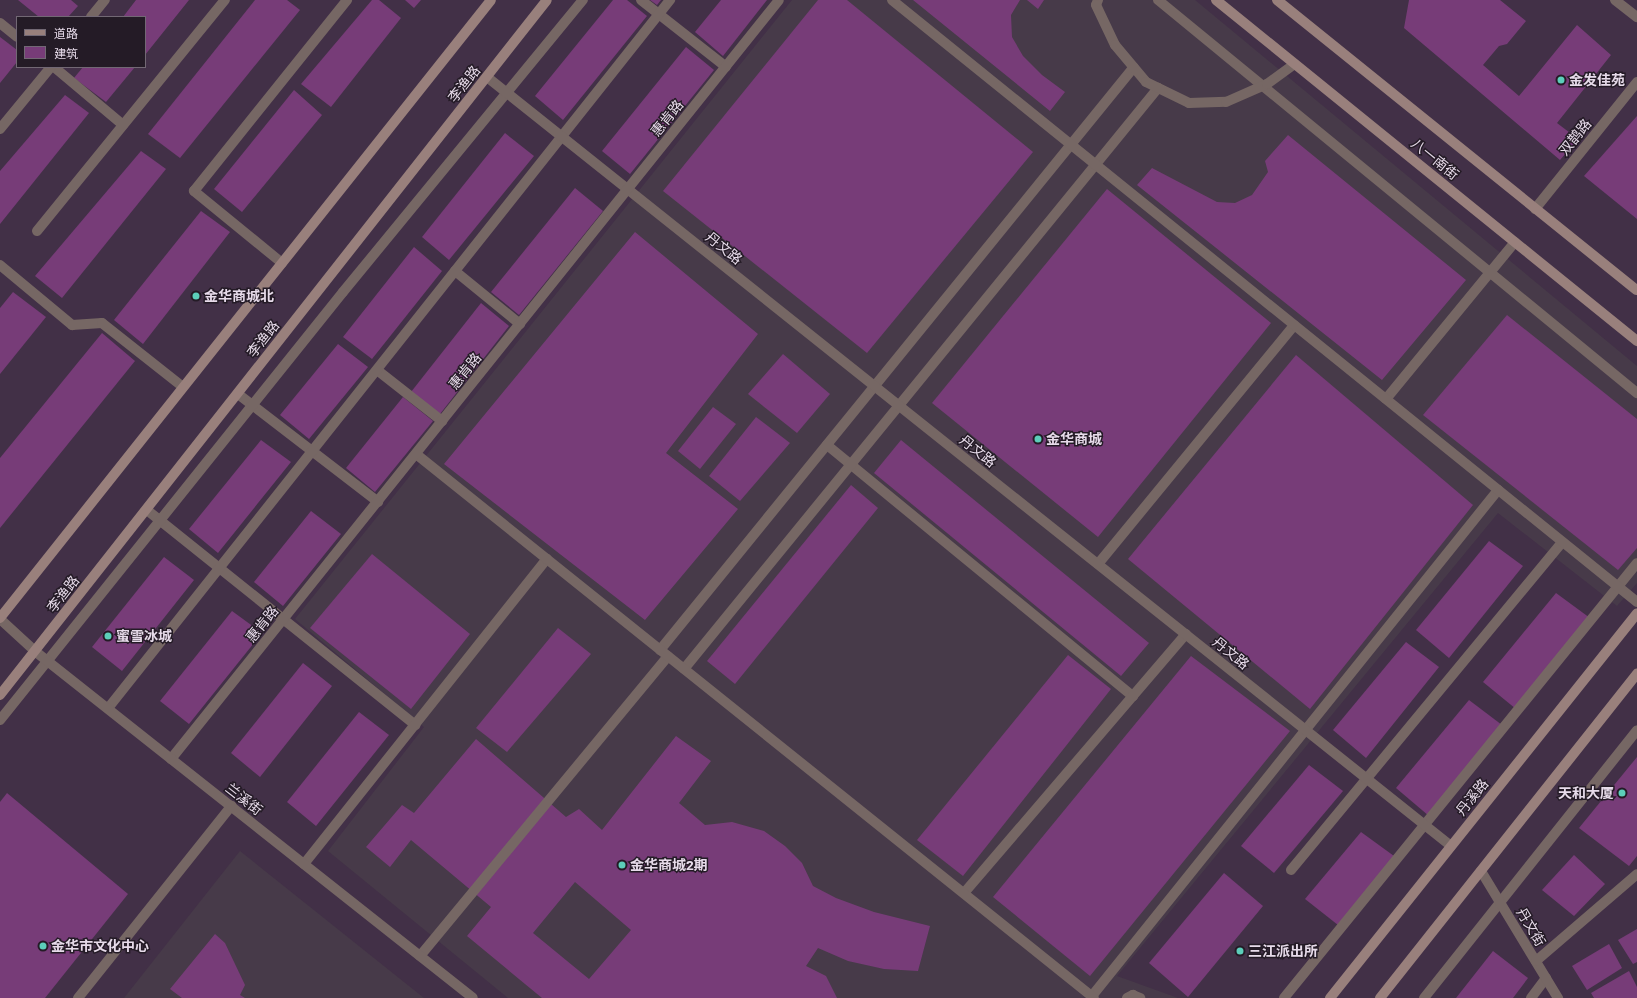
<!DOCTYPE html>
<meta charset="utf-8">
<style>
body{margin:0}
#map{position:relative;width:1637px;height:998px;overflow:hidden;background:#423047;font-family:Barlow,"Noto Sans SC",sans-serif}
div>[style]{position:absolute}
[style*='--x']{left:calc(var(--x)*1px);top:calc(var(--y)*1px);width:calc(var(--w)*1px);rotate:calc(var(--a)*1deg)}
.commercial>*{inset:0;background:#473a49}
.building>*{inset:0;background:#773c78}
.service>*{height:10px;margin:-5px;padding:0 5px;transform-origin:5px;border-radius:5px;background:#766764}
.minor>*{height:10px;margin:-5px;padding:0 5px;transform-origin:5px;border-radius:5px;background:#766764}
.tertiary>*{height:10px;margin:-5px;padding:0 5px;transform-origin:5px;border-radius:5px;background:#766764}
.secondary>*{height:10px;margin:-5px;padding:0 5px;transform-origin:5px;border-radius:5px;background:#99807c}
.dots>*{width:11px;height:11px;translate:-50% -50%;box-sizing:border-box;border:2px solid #241b26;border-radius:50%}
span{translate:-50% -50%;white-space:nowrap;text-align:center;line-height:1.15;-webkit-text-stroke:3px #241b26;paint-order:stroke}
.poi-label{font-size:14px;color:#e7dbea;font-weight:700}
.left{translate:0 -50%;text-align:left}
.right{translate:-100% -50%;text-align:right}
.street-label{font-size:14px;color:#e7dbea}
.legend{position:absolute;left:16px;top:16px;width:130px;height:52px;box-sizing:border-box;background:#241b26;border:1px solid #726874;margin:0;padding:5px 7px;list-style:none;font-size:12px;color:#e7dbea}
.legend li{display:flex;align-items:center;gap:8px;height:20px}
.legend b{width:20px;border:1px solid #726874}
</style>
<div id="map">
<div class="commercial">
<div style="clip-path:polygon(792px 0,1195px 0,1637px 366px,1637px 583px,1617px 606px,1498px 513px,1117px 976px,1178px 998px,508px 998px,328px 851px,424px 727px,295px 619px)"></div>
<div style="clip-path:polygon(240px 851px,424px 998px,124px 998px)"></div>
</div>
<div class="building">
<div style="clip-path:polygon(18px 0,71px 0,78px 6px,68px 17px,39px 17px)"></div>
<div style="clip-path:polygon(136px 0,189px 0,145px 55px,145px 17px,123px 17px)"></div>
<div style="clip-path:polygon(255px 0,287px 0,300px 10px,180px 158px,148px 134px)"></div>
<div style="clip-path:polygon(372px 0,379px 0,401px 18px,331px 107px,301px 84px)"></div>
<div style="clip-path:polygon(405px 0,421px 0,414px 8px)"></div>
<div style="clip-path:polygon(613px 0,627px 0,647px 16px,563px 120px,535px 96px)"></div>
<div style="clip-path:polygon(650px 0,661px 0,657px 5px)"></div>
<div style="clip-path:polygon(721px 0,767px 0,723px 56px,695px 32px)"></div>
<div style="clip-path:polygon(818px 0,847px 0,1033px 152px,867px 353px,663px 191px)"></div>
<div style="clip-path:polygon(913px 0,1020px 0,1011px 15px,1012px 37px,1023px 56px,1042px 75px,1065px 92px,1050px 111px)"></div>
<div style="clip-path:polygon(1027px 0,1044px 0,1038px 9px)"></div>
<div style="clip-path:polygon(1409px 0,1500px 0,1526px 21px,1507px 44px,1499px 46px,1483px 65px,1519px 96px,1577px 25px,1611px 55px,1557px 123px,1578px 139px,1560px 160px,1404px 28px)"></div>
<div style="clip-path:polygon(0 37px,17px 50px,17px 62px,0 83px)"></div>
<div style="clip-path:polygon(686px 47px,714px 70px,630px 174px,602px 151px)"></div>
<div style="clip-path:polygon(83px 67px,135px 67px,106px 102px,74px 78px)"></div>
<div style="clip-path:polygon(294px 90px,322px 115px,242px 212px,214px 189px)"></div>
<div style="clip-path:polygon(65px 95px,89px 113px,0 224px,0 171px)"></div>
<div style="clip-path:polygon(1637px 116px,1637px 219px,1584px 176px)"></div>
<div style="clip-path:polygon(505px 133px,534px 156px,449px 260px,422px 237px)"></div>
<div style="clip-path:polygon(1288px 135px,1466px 280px,1382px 380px,1137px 185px,1152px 168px,1217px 202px,1235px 203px,1252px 195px,1268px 172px,1265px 161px)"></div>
<div style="clip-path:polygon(141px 151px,166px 169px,62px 298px,35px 276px)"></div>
<div style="clip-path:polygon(575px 188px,603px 211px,519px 315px,491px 292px)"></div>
<div style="clip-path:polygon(1107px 189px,1271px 323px,1098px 537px,932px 403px)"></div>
<div style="clip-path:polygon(201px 211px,230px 232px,143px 344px,114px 320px)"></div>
<div style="clip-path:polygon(635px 232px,758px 334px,666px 453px,738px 509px,645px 620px,444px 464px)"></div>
<div style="clip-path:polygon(414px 247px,442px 271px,372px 359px,343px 337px)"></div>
<div style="clip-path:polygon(13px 292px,46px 317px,0 374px,0 308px)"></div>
<div style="clip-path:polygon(481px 303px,509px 326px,440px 414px,411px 392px)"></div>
<div style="clip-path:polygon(1507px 315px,1637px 419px,1637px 548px,1618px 570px,1423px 415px)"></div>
<div style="clip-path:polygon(102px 333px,135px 361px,0 528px,0 458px)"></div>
<div style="clip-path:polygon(338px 344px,368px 367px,309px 439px,280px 415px)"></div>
<div style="clip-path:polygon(783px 354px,830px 394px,797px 433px,748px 394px)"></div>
<div style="clip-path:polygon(1296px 355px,1473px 505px,1310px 709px,1128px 559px)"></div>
<div style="clip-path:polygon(403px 397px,433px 421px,375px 492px,346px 468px)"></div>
<div style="clip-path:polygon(713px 407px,736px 424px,700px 469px,678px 451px)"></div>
<div style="clip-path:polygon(756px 417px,790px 443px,740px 501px,709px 476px)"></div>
<div style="clip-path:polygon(261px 440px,291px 462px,218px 553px,189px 529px)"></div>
<div style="clip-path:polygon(901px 440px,1149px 643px,1121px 676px,874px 473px)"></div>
<div style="clip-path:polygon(851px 485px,878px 508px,735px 684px,707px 661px)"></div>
<div style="clip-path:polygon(311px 511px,341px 534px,283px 606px,254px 582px)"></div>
<div style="clip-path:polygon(1489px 541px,1523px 566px,1449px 658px,1416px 630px)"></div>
<div style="clip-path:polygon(372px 554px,470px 634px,411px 709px,310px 628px)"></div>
<div style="clip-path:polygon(164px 557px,194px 580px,122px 671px,92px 647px)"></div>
<div style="clip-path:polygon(1556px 593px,1590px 618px,1516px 709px,1483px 682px)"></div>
<div style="clip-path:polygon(232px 611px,262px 633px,189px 724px,160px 701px)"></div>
<div style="clip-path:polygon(558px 628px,591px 654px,507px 752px,476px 728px)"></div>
<div style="clip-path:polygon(1406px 642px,1439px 667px,1366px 758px,1333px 730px)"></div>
<div style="clip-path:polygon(1068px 655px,1111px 689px,963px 876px,917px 840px)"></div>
<div style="clip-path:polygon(1191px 656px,1290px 731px,1090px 976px,993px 897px)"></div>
<div style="clip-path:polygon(303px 663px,332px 686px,260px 777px,231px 753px)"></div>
<div style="clip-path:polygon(1469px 700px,1502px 725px,1429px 816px,1396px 788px)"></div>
<div style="clip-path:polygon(359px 712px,389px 735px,316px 826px,287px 802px)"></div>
<div style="clip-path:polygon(evenodd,676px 736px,711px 761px,679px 803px,705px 825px,732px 822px,764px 831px,785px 846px,802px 863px,813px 886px,836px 898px,874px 912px,930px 926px,918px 971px,884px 969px,848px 961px,818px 948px,806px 966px,826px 976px,837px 998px,542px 998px,467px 936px,491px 907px,411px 840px,390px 867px,366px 847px,402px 805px,414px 813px,476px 739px,566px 817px,579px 809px,602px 830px,676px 736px,575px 882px,631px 930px,589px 979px,533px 933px,575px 882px)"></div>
<div style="clip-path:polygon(1637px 757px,1637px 856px,1629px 866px,1579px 828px)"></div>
<div style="clip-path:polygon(1309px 765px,1343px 791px,1274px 873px,1241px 846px)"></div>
<div style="clip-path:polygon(7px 793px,128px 894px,45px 998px,0 998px,0 802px)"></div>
<div style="clip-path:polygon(1361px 832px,1394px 856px,1338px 925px,1305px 899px)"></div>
<div style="clip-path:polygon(1574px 855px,1605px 884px,1574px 916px,1542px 890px)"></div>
<div style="clip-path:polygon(1224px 873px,1263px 906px,1188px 997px,1149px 963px)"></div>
<div style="clip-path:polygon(1637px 929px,1637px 962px,1633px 964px,1618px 940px)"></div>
<div style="clip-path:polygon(215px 934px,225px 943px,245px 985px,240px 995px,245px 998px,182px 998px,170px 989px)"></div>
<div style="clip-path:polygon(1609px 944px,1622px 968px,1587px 990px,1572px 966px)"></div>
<div style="clip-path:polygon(1493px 951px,1528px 978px,1513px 998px,1456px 998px)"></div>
<div style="clip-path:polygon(1629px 971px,1637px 987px,1637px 998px,1594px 998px,1591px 993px)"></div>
</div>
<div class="service">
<div style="--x:641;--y:0;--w:108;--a:38.2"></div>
<div style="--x:1158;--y:0;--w:620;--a:39.37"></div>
<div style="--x:91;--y:17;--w:22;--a:-51"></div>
<div style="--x:0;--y:23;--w:22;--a:39"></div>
<div style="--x:54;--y:67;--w:90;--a:40"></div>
<div style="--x:0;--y:129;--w:80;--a:-50.6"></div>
<div style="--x:37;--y:231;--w:298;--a:-50.9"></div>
<div style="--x:282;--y:263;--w:114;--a:-140.7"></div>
<div style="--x:194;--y:191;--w:245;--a:-51.3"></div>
<div style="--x:0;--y:265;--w:94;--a:39.8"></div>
<div style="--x:72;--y:325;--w:30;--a:-4"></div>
<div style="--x:102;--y:323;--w:103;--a:38.3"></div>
<div style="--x:455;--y:271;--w:84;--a:39.2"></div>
<div style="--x:377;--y:370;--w:83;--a:38.1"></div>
<div style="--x:238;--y:394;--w:177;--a:37.6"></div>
<div style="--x:1386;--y:399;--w:203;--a:-50.6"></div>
<div style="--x:827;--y:445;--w:396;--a:39.4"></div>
<div style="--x:147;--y:510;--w:344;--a:38.7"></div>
<div style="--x:1098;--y:564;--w:309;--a:-50.6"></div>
<div style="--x:660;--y:650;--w:751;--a:-50.89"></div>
<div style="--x:684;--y:669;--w:750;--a:-50.79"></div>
<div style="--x:109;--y:707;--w:903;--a:-51.57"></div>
<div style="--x:0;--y:720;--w:548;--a:-51.29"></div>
<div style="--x:343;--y:292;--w:378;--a:-50.6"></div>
<div style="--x:304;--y:864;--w:390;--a:-51.5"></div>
<div style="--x:1291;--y:870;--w:425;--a:-50.4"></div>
<div style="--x:964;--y:893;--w:341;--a:-49.4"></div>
<div style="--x:420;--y:956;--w:389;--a:-50.4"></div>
<div style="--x:1092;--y:996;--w:649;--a:-51.26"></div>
<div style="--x:78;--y:998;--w:246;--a:-51.4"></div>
<div style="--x:1284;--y:998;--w:560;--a:-50.94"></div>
<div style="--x:1424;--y:998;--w:342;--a:-51.5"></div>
<div style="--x:1531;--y:998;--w:25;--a:-53"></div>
</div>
<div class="minor">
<div style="--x:892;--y:0;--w:958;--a:38.94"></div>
<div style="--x:1098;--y:0;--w:5;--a:112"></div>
<div style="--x:1096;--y:5;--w:44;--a:64.6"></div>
<div style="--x:1115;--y:45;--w:48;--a:50"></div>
<div style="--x:1146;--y:82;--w:48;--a:26"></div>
<div style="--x:1189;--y:103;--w:37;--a:-2"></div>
<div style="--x:1226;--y:102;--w:45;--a:-23.7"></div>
<div style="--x:1267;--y:84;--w:34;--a:-36"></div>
<div style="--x:1615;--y:0;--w:28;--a:38"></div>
<div style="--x:487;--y:77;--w:1233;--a:38.58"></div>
<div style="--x:1535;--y:209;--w:163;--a:-51.2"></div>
<div style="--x:416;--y:454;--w:869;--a:38.74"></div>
<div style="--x:171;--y:759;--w:972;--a:-51.3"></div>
<div style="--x:1481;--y:871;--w:149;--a:58.8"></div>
<div style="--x:1536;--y:961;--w:133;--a:-40.7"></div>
<div style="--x:1127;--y:998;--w:7;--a:-27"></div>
<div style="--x:1133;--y:995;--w:8;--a:23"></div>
</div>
<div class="tertiary">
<div style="--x:0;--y:619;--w:49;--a:42.5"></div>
<div style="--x:36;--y:652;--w:557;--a:38.37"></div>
</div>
<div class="secondary">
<div style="--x:1216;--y:0;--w:542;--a:39.01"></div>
<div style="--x:1277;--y:0;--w:462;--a:38.9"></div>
<div style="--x:0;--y:618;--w:789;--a:-51.53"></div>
<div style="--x:0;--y:695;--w:884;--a:-51.8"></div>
<div style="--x:1330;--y:998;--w:492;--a:-51.4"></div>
<div style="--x:1380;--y:998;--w:414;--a:-51.6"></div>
</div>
<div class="dots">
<div style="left:1561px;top:80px;background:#5cceba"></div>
<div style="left:196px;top:296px;background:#5cceba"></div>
<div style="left:1038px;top:439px;background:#5cceba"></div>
<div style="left:108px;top:636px;background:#5cceba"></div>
<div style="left:1622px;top:793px;background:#5cceba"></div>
<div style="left:622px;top:865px;background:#5cceba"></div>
<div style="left:43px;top:946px;background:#5cceba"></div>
<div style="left:1240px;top:951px;background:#5cceba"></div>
</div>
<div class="poi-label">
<span class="left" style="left:1569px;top:80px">金发佳苑</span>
<span class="left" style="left:204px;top:296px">金华商城北</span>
<span class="left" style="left:1046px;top:439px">金华商城</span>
<span class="left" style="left:116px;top:636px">蜜雪冰城</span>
<span class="right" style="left:1614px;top:793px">天和大厦</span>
<span class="left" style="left:630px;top:865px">金华商城2期</span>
<span class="left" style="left:51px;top:946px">金华市文化中心</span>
<span class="left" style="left:1248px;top:951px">三江派出所</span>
</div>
<div class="street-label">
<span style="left:464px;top:84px;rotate:-52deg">李渔路</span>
<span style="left:667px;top:118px;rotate:-51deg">惠肯路</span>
<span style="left:1575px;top:137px;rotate:-51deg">双鹊路</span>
<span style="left:1435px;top:159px;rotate:39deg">八一南街</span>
<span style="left:724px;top:248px;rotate:39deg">丹文路</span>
<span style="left:263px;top:339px;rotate:-52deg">李渔路</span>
<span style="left:465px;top:371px;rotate:-51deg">惠肯路</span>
<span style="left:978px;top:451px;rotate:39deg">丹文路</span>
<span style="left:63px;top:594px;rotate:-52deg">李渔路</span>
<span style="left:262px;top:624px;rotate:-51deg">惠肯路</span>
<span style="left:1231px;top:653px;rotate:39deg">丹文路</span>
<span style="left:1472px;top:797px;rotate:-51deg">丹溪路</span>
<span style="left:244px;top:799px;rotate:38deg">兰溪街</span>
<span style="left:1531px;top:927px;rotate:59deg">丹文街</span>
</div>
<ul class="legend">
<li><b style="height:5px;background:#99807c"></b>道路</li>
<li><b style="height:11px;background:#773c78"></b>建筑</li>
</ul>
</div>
